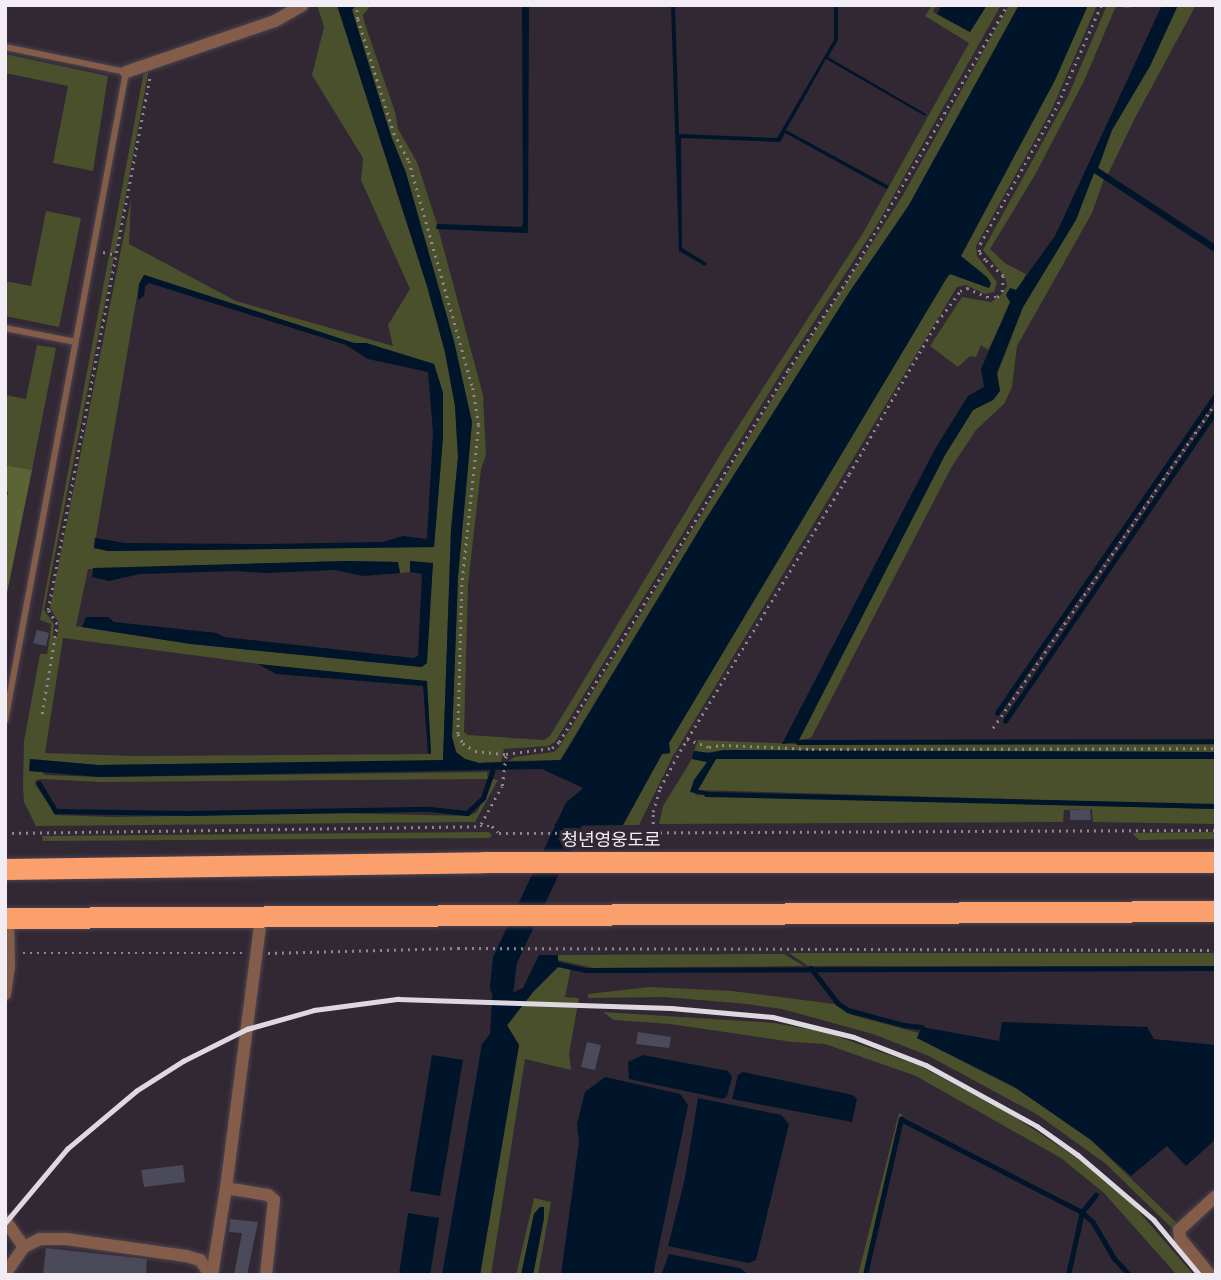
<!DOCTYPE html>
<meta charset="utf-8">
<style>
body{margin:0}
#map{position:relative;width:1221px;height:1280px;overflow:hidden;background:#312834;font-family:"Crimson Pro","Noto Sans KR",serif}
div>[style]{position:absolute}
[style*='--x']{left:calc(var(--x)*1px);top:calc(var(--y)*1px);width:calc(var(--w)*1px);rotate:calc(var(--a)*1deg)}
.green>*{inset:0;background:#49502b}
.forest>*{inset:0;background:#5c6435}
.water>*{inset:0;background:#00142a}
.stream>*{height:4.5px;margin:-2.25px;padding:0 2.25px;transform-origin:2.25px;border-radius:2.25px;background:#00142a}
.river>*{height:24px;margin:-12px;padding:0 12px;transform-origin:12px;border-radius:12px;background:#00142a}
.building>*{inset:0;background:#4a4a5a}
.path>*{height:2.5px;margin-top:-1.25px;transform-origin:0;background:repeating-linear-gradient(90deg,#8e8691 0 2px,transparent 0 7px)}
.roads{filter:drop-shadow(0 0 2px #4c434f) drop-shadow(0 0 2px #4c434f)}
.lane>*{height:6px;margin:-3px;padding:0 3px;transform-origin:3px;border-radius:3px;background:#835d49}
.street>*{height:12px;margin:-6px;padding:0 6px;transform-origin:6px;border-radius:6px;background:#835d49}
.highway>*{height:21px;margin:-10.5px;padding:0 10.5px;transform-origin:10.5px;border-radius:10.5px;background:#fb9f6c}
.rail>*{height:4.5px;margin:-2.25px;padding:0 2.25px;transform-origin:2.25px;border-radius:2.25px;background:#ded8e1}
span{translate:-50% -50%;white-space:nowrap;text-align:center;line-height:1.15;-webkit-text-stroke:6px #312834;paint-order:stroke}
.street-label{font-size:18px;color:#f2ecf5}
.frame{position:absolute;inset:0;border:7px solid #f2ecf5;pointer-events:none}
</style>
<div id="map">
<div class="green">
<div style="clip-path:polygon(evenodd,317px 5px,337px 5px,427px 286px,445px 352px,455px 406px,458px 457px,451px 530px,443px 761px,98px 765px,30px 759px,45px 775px,100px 777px,487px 772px,488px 779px,101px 782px,41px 779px,36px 780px,35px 784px,56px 815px,112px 817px,336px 813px,469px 816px,477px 812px,493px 779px,498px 780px,475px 822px,36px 826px,24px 802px,23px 786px,24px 741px,40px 654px,47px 654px,50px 636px,51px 624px,40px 620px,109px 256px,114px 257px,44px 610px,54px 624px,53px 636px,57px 637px,59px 623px,50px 608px,131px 199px,129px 244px,236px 301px,393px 346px,388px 325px,410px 289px,361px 180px,363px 158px,312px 75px,324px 27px,317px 5px,145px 275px,354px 343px,366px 343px,434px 364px,443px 393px,443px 437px,434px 547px,108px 551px,94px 548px,139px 284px,145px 275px,317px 5px,346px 561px,398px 562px,400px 573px,410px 572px,410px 561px,433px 564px,422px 667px,191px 644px,76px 626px,88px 569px,346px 561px,317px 5px,63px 638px,313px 671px,427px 681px,431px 754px,134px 756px,45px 753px,63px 638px)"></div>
<div style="clip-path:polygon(356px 5px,371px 5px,363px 15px,364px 21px,395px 112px,398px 129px,417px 162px,437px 224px,483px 395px,486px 455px,481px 469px,468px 585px,464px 732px,468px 735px,544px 740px,550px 736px,723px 450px,863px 233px,969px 43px,925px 16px,932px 5px,936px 5px,933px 12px,970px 32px,987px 5px,1001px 5px,878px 223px,783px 370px,555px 742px,548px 746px,504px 749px,501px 762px,479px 763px,465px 759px,456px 752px,452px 737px,458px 577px,472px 422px,406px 173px,391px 136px,352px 10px)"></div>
<div style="clip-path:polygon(1009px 5px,1019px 5px,909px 205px,704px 522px,560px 760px,509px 761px,514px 757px,554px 752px,559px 747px,789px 372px,903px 195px)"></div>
<div style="clip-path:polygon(1088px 5px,1097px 5px,1052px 109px,976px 246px,977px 256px,997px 282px,994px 292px,985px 294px,966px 285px,957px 287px,673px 756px,639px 825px,623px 825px,662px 754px,670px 753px,669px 743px,946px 279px,950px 274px,989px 288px,960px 257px,1055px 80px)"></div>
<div style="clip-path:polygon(1107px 5px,1143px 5px,1127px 8px,1116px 6px,1084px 81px,1035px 175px,990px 249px,1006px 264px,1026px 274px,988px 350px,981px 345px,976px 357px,970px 356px,958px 367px,930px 346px,962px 297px,991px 302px,1002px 294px,1007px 286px,1005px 277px,983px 250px,1068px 96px)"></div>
<div style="clip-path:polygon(1178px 5px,1196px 5px,1136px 116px,1108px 174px,1098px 168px,1112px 130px,1150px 66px)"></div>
<div style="clip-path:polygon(5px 54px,108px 76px,93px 171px,53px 163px,68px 86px,5px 73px)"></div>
<div style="clip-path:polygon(149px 68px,115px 254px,110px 252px,144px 71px)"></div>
<div style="clip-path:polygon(1095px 172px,1104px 179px,1092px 213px,1017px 346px,1012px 387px,1004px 404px,976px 430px,951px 468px,811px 738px,798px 740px,945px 455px,973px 410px,993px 400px,1000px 391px,997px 374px,1023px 307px,1043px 274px)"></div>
<div style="clip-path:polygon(46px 211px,81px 218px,59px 327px,5px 316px,5px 281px,31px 286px)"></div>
<div style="clip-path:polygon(37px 345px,56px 348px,32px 470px,5px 465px,5px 395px,26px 399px)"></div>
<div style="clip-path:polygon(698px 740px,796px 744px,1216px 743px,1216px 752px,724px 750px,705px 753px,694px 751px)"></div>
<div style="clip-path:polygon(692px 759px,708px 762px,694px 780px,695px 795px,1216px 809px,1216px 824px,1093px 822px,1092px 809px,1064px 810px,1063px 822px,659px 824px,663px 806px)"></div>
<div style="clip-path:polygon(716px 759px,1216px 759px,1216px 805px,697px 790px)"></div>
<div style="clip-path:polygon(489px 832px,492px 836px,488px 838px,43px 841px,42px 836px)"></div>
<div style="clip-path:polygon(1216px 832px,1216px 839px,1139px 840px,1132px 833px)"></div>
<div style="clip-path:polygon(789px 953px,1216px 953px,1216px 966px,808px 966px)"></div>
<div style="clip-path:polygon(784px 954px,804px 966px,593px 968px,558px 960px,558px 955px)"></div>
<div style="clip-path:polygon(558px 967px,571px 968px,565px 997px,579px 998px,569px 1054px,571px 1070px,525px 1059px,491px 1275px,480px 1275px,519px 1045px,507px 1026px,533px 992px)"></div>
<div style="clip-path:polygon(649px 987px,732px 991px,834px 1004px,852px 1015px,919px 1033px,917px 1038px,1016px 1088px,1091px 1140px,1179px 1225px,1174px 1230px,1106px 1164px,1038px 1115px,929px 1056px,873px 1034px,782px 1009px,747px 1004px,665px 997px,588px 998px,588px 994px)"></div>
<div style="clip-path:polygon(603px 1012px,774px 1023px,825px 1032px,920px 1066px,1015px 1117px,1083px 1162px,1134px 1206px,1194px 1275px,1177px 1275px,1104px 1193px,1061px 1158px,916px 1076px,825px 1044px,793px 1042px,670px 1024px,614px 1020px)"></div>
<div style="clip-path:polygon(899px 1113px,903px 1115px,899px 1118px,863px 1275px,858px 1275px)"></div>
<div style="clip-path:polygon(534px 1198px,551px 1202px,538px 1275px,533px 1275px,544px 1218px,544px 1207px,540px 1207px,534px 1214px,521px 1275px,516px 1275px)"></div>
</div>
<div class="forest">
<div style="clip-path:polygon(5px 465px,32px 470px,5px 603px,5px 506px,8px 492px,5px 491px)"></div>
</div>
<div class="water">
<div style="clip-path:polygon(337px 5px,356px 5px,352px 10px,391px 136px,406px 173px,454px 341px,472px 422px,458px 577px,452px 737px,456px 752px,465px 759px,479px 763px,561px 760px,704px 522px,850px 291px,909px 205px,1019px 5px,1088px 5px,1055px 80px,961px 256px,987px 277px,991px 283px,989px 288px,950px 274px,946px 279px,669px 743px,670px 753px,662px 754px,623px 825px,554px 826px,583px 788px,542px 769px,100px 777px,29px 771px,30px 759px,98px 765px,443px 760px,451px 530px,458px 457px,455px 406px,445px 352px,427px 286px)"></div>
<div style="clip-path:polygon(522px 5px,529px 5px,528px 233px,436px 229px,437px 224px,521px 227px,523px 224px)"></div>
<div style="clip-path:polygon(671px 5px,675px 5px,679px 134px,777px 138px,834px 40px,834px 5px,838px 5px,838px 40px,828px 57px,926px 114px,925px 116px,826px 59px,786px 130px,889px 186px,887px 189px,785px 133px,780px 142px,681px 138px,682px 248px,707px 263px,705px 266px,679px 251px)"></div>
<div style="clip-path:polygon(942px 5px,987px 5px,970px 32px,937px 14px)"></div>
<div style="clip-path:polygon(1162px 5px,1178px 5px,1150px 66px,1112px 130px,1098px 168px,1216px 245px,1216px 253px,1094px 173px,1076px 220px,1023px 307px,997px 373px,1000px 391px,993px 400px,973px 410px,945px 455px,798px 742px,782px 744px,935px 449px,968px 396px,984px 387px,981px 369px,1010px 302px,1006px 295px,1010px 288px,1016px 290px,1055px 236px)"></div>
<div style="clip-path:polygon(144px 275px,354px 343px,366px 343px,434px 364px,443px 393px,443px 437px,434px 547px,108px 551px,94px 548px,95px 538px,125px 543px,267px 544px,383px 542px,403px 536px,427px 539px,433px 432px,428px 372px,368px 359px,346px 345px,149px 283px,145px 286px,144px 296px,138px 300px,139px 284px)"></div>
<div style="clip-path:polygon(346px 561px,398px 562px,400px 573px,363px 576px,335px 570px,265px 573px,235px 571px,140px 574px,109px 581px,92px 577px,93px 568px)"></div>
<div style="clip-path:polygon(410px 561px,433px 563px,427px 663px,422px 667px,191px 644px,82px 627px,86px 617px,108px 617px,114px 622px,217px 633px,224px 637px,413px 658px,418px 656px,422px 574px,410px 572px)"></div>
<div style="clip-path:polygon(258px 664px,427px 681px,431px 754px,428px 753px,423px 686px,276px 674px)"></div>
<div style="clip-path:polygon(724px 750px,1216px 752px,1216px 759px,716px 759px,698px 790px,710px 792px,710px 796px,690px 792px,694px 780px,707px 762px,692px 759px,694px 751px,710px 753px)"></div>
<div style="clip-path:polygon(500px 955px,518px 955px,505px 990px,514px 992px,523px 988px,539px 955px,558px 955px,558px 967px,533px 992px,507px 1025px,519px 1045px,480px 1275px,442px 1275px,482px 1044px,490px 1034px,493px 985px)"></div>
<div style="clip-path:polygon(1002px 1022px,1147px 1027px,1154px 1039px,1216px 1045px,1216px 1139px,1186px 1166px,1167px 1146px,1131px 1176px,1091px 1140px,1016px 1088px,917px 1038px,922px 1027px,999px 1041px)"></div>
<div style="clip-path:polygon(432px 1055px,463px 1060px,440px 1196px,410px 1191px)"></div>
<div style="clip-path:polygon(643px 1055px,728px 1071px,732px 1077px,727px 1096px,723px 1099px,629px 1079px,628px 1062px)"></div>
<div style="clip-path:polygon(743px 1072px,853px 1095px,857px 1099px,852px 1122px,732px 1099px,738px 1075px)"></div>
<div style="clip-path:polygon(605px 1077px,680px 1094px,688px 1105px,653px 1275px,561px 1275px,579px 1142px,577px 1124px,585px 1092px)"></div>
<div style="clip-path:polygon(698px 1098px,781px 1115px,789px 1124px,756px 1260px,748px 1263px,668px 1246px,685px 1178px)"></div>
<div style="clip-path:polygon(540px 1207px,544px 1207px,544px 1218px,533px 1275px,521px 1275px,534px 1214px)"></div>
<div style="clip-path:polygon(408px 1213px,439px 1218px,430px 1275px,399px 1275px)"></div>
<div style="clip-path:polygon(669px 1254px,739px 1268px,750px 1275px,661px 1275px)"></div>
</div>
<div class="stream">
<div style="--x:997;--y:713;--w:387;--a:-55.5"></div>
<div style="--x:1005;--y:721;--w:376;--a:-55.8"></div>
<div style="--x:798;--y:742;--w:418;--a:-0.1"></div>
<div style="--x:39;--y:783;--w:33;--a:59"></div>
<div style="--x:56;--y:811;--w:133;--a:0.9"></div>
<div style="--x:189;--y:813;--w:241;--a:-1"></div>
<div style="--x:430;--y:809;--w:37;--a:6"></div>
<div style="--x:467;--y:813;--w:22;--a:-43"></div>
<div style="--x:483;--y:798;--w:28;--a:-71"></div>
<div style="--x:706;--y:794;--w:510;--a:1.35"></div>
<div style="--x:558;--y:964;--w:30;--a:12"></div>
<div style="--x:587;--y:970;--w:629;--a:-0.18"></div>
<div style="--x:811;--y:968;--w:44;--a:52.4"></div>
<div style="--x:838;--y:1003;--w:12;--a:35"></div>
<div style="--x:848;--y:1010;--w:58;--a:15"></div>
<div style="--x:904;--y:1025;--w:18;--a:6"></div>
<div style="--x:865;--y:1275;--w:160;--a:-77"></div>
<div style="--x:901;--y:1119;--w:203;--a:27.2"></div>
<div style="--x:1082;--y:1212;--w:15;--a:42"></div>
<div style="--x:1093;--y:1222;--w:42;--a:59.7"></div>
<div style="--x:1114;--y:1258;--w:23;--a:47"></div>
<div style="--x:1068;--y:1275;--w:65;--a:-77.5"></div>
<div style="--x:1082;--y:1212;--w:22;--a:-51"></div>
</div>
<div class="river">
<div style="--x:502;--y:987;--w:27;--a:-84"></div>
<div style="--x:505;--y:960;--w:166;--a:-64.7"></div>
<div style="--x:576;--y:810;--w:16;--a:-40"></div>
</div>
<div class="building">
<div style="clip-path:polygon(37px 630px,49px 633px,46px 646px,33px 643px)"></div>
<div style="clip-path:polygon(1090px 809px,1091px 820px,1070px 820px,1070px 810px)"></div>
<div style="clip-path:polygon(638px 1032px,671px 1037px,669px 1048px,636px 1044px)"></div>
<div style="clip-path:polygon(587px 1042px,601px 1045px,595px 1070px,581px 1067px)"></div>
<div style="clip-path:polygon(183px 1165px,185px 1182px,144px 1187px,141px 1170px)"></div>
<div style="clip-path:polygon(230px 1219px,258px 1222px,247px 1275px,234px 1275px,242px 1233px,229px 1232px)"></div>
<div style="clip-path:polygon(46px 1248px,147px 1259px,146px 1275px,43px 1275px)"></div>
</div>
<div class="path">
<div style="--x:361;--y:5;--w:6;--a:129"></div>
<div style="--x:357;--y:10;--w:9;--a:84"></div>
<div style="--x:358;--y:19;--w:120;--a:72.5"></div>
<div style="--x:394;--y:133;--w:32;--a:62"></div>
<div style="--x:409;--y:161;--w:236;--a:74.3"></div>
<div style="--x:473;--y:388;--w:37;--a:81"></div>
<div style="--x:479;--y:425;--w:161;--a:96.1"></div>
<div style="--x:462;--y:585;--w:149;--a:91.5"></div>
<div style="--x:458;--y:734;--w:10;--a:61"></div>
<div style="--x:463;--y:743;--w:14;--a:34"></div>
<div style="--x:475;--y:751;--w:31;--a:6"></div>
<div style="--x:103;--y:252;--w:14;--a:12"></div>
<div style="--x:42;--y:714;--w:91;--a:-80.5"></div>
<div style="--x:57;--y:624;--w:17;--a:-123"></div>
<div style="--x:48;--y:610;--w:544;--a:-79.19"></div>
<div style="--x:993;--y:728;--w:395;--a:-55.6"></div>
<div style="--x:687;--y:739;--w:23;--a:20"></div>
<div style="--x:709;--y:747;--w:13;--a:-9"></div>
<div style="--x:722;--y:745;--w:90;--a:2.5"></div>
<div style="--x:812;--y:749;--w:404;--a:-0.1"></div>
<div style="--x:481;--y:824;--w:43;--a:-61.1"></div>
<div style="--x:502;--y:786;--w:32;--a:-83"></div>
<div style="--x:506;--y:754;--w:46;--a:-7.4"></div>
<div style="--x:552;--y:748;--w:9;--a:-41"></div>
<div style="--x:559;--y:742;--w:437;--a:-58.4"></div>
<div style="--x:788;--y:370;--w:111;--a:-56.7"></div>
<div style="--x:849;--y:277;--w:315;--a:-59.8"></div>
<div style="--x:5;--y:833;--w:475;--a:-0.8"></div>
<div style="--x:480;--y:826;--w:12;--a:0"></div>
<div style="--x:492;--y:826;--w:10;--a:45"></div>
<div style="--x:499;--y:833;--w:717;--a:-0.24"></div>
<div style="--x:653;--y:845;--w:33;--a:-90"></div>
<div style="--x:653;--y:812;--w:25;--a:-74"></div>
<div style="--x:660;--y:788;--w:42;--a:-61.6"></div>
<div style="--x:680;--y:751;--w:324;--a:-58.6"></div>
<div style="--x:849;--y:474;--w:176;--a:-59.9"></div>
<div style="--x:937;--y:322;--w:39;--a:-53"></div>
<div style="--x:960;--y:291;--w:8;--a:-23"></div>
<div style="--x:967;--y:288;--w:22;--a:24"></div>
<div style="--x:987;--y:297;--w:10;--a:0"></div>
<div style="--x:997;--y:297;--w:7;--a:-45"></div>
<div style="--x:1002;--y:292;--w:16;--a:-86"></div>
<div style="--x:1003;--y:276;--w:24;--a:-138"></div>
<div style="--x:985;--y:260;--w:10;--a:-127"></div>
<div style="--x:979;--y:252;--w:8;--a:-83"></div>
<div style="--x:980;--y:244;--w:154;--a:-60.8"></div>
<div style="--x:1055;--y:110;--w:115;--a:-66.3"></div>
<div style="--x:23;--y:953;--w:220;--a:0"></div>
<div style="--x:268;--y:953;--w:190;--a:-1.5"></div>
<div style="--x:458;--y:948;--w:758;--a:0.15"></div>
</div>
<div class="roads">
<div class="lane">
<div style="--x:5;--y:47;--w:124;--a:11.7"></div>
<div style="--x:126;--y:72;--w:660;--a:100.56"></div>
<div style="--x:5;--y:328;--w:72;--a:11.2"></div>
</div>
<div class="street">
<div style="--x:126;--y:72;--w:157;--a:-18.9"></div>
<div style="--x:275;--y:21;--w:32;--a:-30"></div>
<div style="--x:5;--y:994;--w:27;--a:-82"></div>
<div style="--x:9;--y:967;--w:49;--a:-91.2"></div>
<div style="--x:226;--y:1188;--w:43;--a:9.5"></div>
<div style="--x:268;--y:1195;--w:8;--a:40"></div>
<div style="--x:274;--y:1200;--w:75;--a:96.1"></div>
<div style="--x:5;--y:1220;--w:33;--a:55"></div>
<div style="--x:5;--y:1274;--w:33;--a:-55"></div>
<div style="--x:24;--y:1247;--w:18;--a:-27"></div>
<div style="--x:40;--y:1239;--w:26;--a:0"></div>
<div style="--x:66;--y:1239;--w:121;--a:8.1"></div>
<div style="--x:186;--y:1256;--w:15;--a:16"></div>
<div style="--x:200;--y:1260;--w:18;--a:56"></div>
<div style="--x:212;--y:1275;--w:88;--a:-80.9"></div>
<div style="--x:226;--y:1188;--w:273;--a:-82.6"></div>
<div style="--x:1210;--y:1275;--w:48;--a:-129"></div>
<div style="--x:1180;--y:1238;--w:8;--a:-97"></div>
<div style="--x:1179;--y:1230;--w:50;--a:-42.6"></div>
</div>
<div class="highway">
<div style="--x:5;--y:869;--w:479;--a:-0.8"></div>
<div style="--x:484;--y:862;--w:732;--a:0"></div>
<div style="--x:5;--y:918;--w:1211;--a:-0.33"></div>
</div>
</div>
<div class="rail">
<div style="--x:5;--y:1223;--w:97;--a:-50"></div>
<div style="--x:67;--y:1149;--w:90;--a:-40"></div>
<div style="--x:136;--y:1091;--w:56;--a:-32.6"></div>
<div style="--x:183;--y:1061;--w:72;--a:-26.6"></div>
<div style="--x:247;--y:1029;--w:70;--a:-15.8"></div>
<div style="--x:314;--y:1010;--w:85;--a:-7.5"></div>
<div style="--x:398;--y:999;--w:273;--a:1.9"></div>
<div style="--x:671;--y:1008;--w:102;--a:5"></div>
<div style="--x:773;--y:1017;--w:83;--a:13.9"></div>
<div style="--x:854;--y:1037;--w:77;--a:21.3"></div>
<div style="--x:926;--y:1065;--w:127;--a:28.8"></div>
<div style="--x:1037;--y:1126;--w:50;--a:35.3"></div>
<div style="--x:1078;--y:1155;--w:100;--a:40.5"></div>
<div style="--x:1154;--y:1220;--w:72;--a:50.1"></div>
</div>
<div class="street-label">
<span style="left:611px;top:840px">청년영웅도로</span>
</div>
<div class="frame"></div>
</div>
